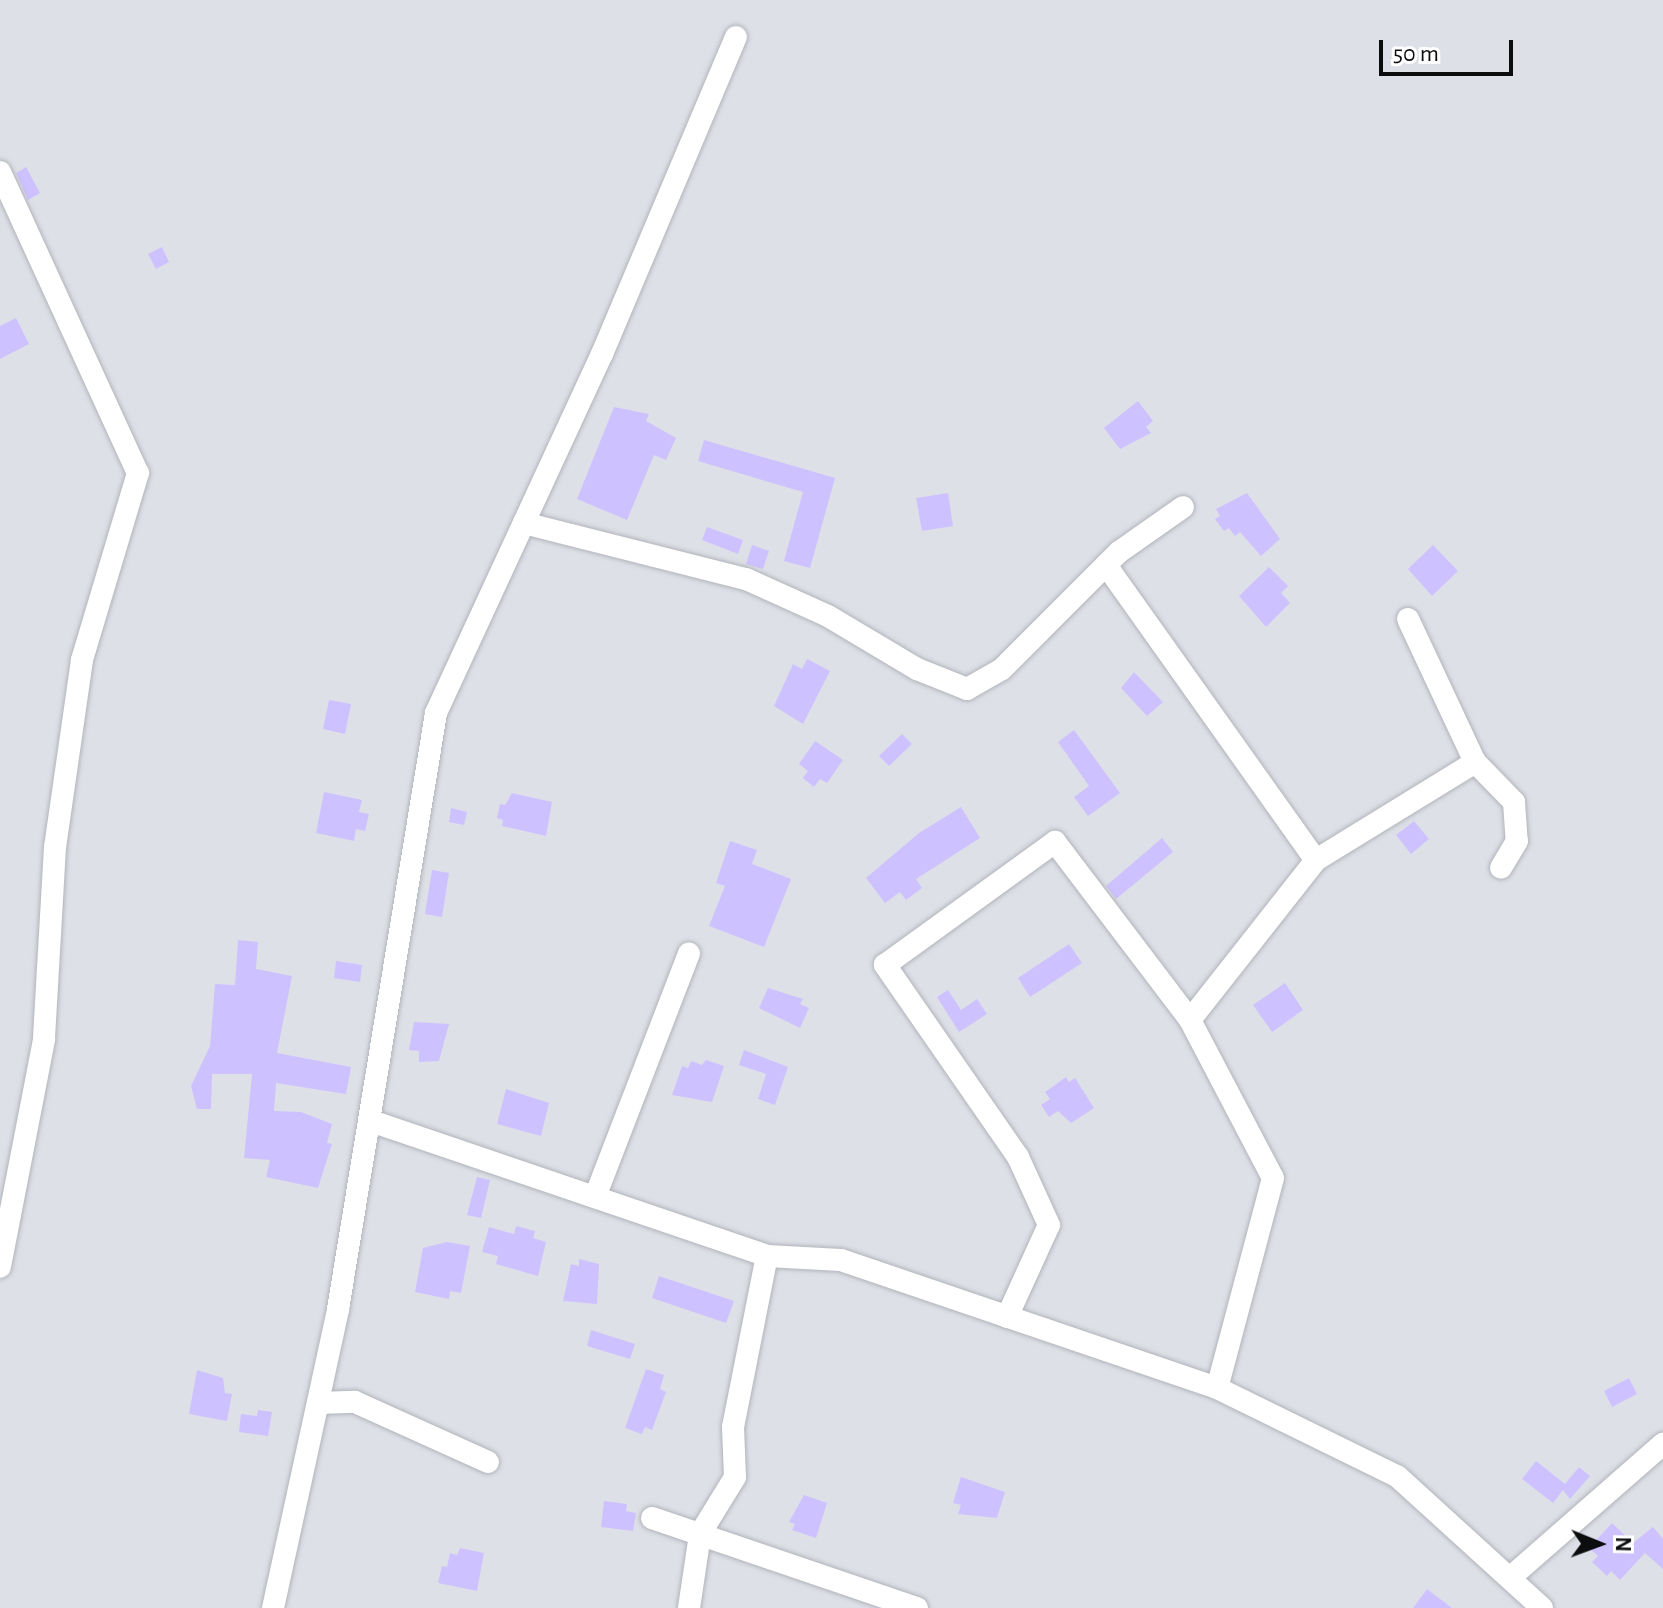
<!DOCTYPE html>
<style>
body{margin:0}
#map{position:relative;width:1663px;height:1608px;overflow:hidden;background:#dee0e7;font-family:"Alegreya Sans",sans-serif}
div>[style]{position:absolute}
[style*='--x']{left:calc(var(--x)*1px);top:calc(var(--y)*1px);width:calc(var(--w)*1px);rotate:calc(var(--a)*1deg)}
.building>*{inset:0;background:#cec1ff}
.roads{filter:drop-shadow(0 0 2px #b1b4ba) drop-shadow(0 0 2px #b1b4ba)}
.street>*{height:22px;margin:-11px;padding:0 11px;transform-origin:11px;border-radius:11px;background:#fff}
span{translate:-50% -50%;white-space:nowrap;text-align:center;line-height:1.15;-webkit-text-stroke:6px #fff;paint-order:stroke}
.north{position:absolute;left:1559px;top:1504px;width:80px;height:80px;-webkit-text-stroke:6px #fff;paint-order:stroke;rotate:91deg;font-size:22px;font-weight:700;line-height:32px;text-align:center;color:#0c0d0f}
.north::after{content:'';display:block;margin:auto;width:28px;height:36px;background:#0c0d0f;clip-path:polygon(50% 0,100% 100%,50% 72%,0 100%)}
.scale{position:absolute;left:1379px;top:40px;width:134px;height:36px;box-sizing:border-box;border:4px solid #0c0d0f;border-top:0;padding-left:10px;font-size:24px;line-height:28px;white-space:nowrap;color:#0c0d0f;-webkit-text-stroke:6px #fff;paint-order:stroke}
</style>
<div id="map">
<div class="building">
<div style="clip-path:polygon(26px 167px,40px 193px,28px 200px,16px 173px)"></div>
<div style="clip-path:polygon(162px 247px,169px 262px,156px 269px,148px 254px)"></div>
<div style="clip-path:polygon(16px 318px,29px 344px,0 359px,0 326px)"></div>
<div style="clip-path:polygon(1138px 401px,1153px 421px,1146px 427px,1151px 433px,1120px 449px,1104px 428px)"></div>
<div style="clip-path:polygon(614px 407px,649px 414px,646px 421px,676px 438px,666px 460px,654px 455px,627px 520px,577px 499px)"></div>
<div style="clip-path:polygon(704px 440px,835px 478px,810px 568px,784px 561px,803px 492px,698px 461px)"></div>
<div style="clip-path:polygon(948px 493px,953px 526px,922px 531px,916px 498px)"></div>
<div style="clip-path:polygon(1247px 493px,1280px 539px,1261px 556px,1240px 532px,1235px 536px,1229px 528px,1224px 531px,1215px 519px,1220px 516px,1216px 509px)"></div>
<div style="clip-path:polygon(707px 527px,743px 540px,738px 554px,702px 540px)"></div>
<div style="clip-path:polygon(752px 545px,769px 551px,763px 569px,746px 564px)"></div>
<div style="clip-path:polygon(1433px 545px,1458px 571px,1432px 596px,1408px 569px)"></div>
<div style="clip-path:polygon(1269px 567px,1288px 586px,1281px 593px,1290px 603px,1266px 627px,1239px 596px)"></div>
<div style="clip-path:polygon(807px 659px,830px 671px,803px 724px,774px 706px,793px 664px,802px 669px)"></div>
<div style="clip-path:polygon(1134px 672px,1163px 702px,1147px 716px,1121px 688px)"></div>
<div style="clip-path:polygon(329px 700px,351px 704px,345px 734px,323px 729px)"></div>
<div style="clip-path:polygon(1074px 730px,1120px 793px,1088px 816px,1074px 797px,1089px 786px,1058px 742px)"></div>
<div style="clip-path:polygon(902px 734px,912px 744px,889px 766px,879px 756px)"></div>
<div style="clip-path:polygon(815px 741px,843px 760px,827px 783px,820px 779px,814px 787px,803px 778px,808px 771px,799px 764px)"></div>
<div style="clip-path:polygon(324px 792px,362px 800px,359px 812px,369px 814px,365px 831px,356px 829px,354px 841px,316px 833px)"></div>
<div style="clip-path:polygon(512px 793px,552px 802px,546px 836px,502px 826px,503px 820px,497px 818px,500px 804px,505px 805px)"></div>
<div style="clip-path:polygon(961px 807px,980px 838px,916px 879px,922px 888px,906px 900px,900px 892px,885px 903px,866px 878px,919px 833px)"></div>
<div style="clip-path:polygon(451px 808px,467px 812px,464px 825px,449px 822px)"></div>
<div style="clip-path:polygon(1414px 821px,1429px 839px,1411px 854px,1396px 835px)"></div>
<div style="clip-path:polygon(1162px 838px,1173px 852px,1116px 899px,1106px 886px)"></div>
<div style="clip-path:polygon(730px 841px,757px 850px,752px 864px,791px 879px,764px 947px,709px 926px,725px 886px,716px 883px)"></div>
<div style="clip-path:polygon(432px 870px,449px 873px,442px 917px,425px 914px)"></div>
<div style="clip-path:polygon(238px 940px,258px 942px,256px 969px,292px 976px,277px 1053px,351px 1067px,346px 1094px,276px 1083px,274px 1111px,301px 1112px,332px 1124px,327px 1143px,332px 1144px,318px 1188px,266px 1177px,270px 1160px,244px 1158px,252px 1074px,212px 1074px,211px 1109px,197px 1109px,191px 1086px,210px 1046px,215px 984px,235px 985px)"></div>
<div style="clip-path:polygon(1069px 944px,1082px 963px,1030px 997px,1018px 978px)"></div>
<div style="clip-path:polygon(336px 961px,362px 965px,360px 982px,334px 978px)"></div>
<div style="clip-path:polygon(1285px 983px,1303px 1010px,1272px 1032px,1253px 1005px)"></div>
<div style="clip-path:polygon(768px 988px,803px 999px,800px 1004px,809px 1008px,800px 1028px,759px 1008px)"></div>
<div style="clip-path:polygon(948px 990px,961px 1010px,977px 999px,987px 1014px,959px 1032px,937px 997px)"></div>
<div style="clip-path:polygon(414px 1022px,449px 1024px,439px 1061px,419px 1062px,419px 1051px,409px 1050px)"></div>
<div style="clip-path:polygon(744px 1050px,788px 1067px,775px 1105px,758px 1099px,766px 1074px,739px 1065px)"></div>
<div style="clip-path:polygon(706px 1060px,724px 1066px,712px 1102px,672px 1095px,682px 1066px,688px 1068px,691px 1061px,702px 1065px)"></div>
<div style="clip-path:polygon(1066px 1077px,1069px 1082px,1075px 1078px,1094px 1108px,1071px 1123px,1058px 1111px,1049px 1117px,1041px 1105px,1050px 1099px,1045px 1092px)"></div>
<div style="clip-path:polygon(506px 1089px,549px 1103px,541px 1136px,497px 1124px)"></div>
<div style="clip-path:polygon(477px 1177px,490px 1180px,481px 1218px,467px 1215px)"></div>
<div style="clip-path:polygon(516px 1226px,535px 1231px,533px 1238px,546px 1242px,538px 1276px,496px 1264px,498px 1256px,482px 1252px,489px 1227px,514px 1234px)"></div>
<div style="clip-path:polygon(447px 1242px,470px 1246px,461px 1293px,450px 1291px,449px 1299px,415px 1292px,423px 1248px)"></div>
<div style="clip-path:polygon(579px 1259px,599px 1264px,597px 1304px,563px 1301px,571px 1264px,579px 1266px)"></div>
<div style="clip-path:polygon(659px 1276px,734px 1301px,726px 1323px,652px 1298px)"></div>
<div style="clip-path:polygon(591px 1330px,635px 1344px,630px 1359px,587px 1346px)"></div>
<div style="clip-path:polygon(646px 1369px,664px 1375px,660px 1389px,666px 1392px,652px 1430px,645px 1427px,642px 1434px,625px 1428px)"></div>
<div style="clip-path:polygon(197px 1370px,223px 1378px,225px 1393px,232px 1394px,227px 1421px,189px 1414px)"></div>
<div style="clip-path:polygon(1629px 1378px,1637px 1394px,1612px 1407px,1604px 1391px)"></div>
<div style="clip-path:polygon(258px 1410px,272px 1412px,268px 1436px,239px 1432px,241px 1414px,257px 1416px)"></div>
<div style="clip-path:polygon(1536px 1461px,1565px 1484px,1579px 1467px,1590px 1476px,1570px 1499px,1563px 1490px,1553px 1503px,1522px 1479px)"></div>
<div style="clip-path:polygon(961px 1477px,1005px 1492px,997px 1518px,958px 1514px,961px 1505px,953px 1503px)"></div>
<div style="clip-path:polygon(804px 1495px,827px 1503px,816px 1538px,792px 1530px,795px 1524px,789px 1522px)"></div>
<div style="clip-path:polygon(604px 1501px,627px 1504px,626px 1511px,636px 1513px,633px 1531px,601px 1527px)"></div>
<div style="clip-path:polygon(1612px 1523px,1633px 1543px,1653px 1527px,1663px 1539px,1663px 1569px,1645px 1553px,1620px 1580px,1611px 1571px,1607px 1576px,1592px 1562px,1598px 1556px,1589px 1548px)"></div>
<div style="clip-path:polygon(460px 1548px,484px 1553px,477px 1591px,438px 1583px,442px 1566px,447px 1567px,450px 1553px,457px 1555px)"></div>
<div style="clip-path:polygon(1427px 1589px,1452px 1608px,1413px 1608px)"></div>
</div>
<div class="roads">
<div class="street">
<div style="--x:0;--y:172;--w:331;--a:65.4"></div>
<div style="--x:138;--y:473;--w:195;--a:106.7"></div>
<div style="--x:82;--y:660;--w:189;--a:98.2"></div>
<div style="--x:55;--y:847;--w:193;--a:93.3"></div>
<div style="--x:44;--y:1040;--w:231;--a:101"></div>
<div style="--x:524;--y:523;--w:229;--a:14.2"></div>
<div style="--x:746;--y:579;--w:90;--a:24.3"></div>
<div style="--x:828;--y:616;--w:104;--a:30.8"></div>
<div style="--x:917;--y:669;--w:54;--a:21.8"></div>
<div style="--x:967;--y:689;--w:40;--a:-29.7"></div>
<div style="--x:1002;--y:669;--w:165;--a:-45"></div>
<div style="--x:1119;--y:552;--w:78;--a:-35.1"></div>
<div style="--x:1106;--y:565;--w:362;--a:54.6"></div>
<div style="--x:1408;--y:619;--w:158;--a:64.9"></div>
<div style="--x:1475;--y:762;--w:56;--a:45.7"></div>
<div style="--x:1514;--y:802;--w:39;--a:86"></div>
<div style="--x:1517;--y:841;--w:31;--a:121"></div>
<div style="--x:1190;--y:1020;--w:204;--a:-51.8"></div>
<div style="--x:1316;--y:860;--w:187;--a:-31.6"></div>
<div style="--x:371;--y:1121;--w:418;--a:18.8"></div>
<div style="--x:767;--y:1256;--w:74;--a:3.1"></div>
<div style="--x:841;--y:1260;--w:397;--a:18.8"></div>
<div style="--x:1217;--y:1388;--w:200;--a:26.1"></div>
<div style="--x:1397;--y:1476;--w:196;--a:42.3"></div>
<div style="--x:595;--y:1197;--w:261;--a:-68.9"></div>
<div style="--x:1007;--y:1317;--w:101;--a:-65.5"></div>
<div style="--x:1049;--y:1225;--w:75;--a:-114.5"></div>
<div style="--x:1018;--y:1157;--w:234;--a:-124.7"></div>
<div style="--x:885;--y:965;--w:210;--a:-35.9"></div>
<div style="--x:1055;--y:842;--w:223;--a:52.8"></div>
<div style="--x:1190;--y:1020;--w:178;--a:62.3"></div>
<div style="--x:1273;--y:1178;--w:217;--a:104.9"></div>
<div style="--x:318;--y:1403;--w:37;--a:-2"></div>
<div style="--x:355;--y:1402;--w:146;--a:24.3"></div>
<div style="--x:652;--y:1518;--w:280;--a:18.8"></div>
<div style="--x:1512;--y:1576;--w:201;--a:-41.2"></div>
<div style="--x:273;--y:1608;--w:306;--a:-77.7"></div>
<div style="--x:338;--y:1309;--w:604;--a:-80.66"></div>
<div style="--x:436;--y:713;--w:396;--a:-65.2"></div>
<div style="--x:602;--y:354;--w:344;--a:-67.1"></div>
<div style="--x:689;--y:1608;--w:75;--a:-81.5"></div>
<div style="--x:700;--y:1534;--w:67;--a:-58.4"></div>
<div style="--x:735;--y:1477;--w:50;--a:-92.3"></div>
<div style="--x:733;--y:1427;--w:174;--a:-78.8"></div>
</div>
</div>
<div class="north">N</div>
<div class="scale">50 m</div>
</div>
